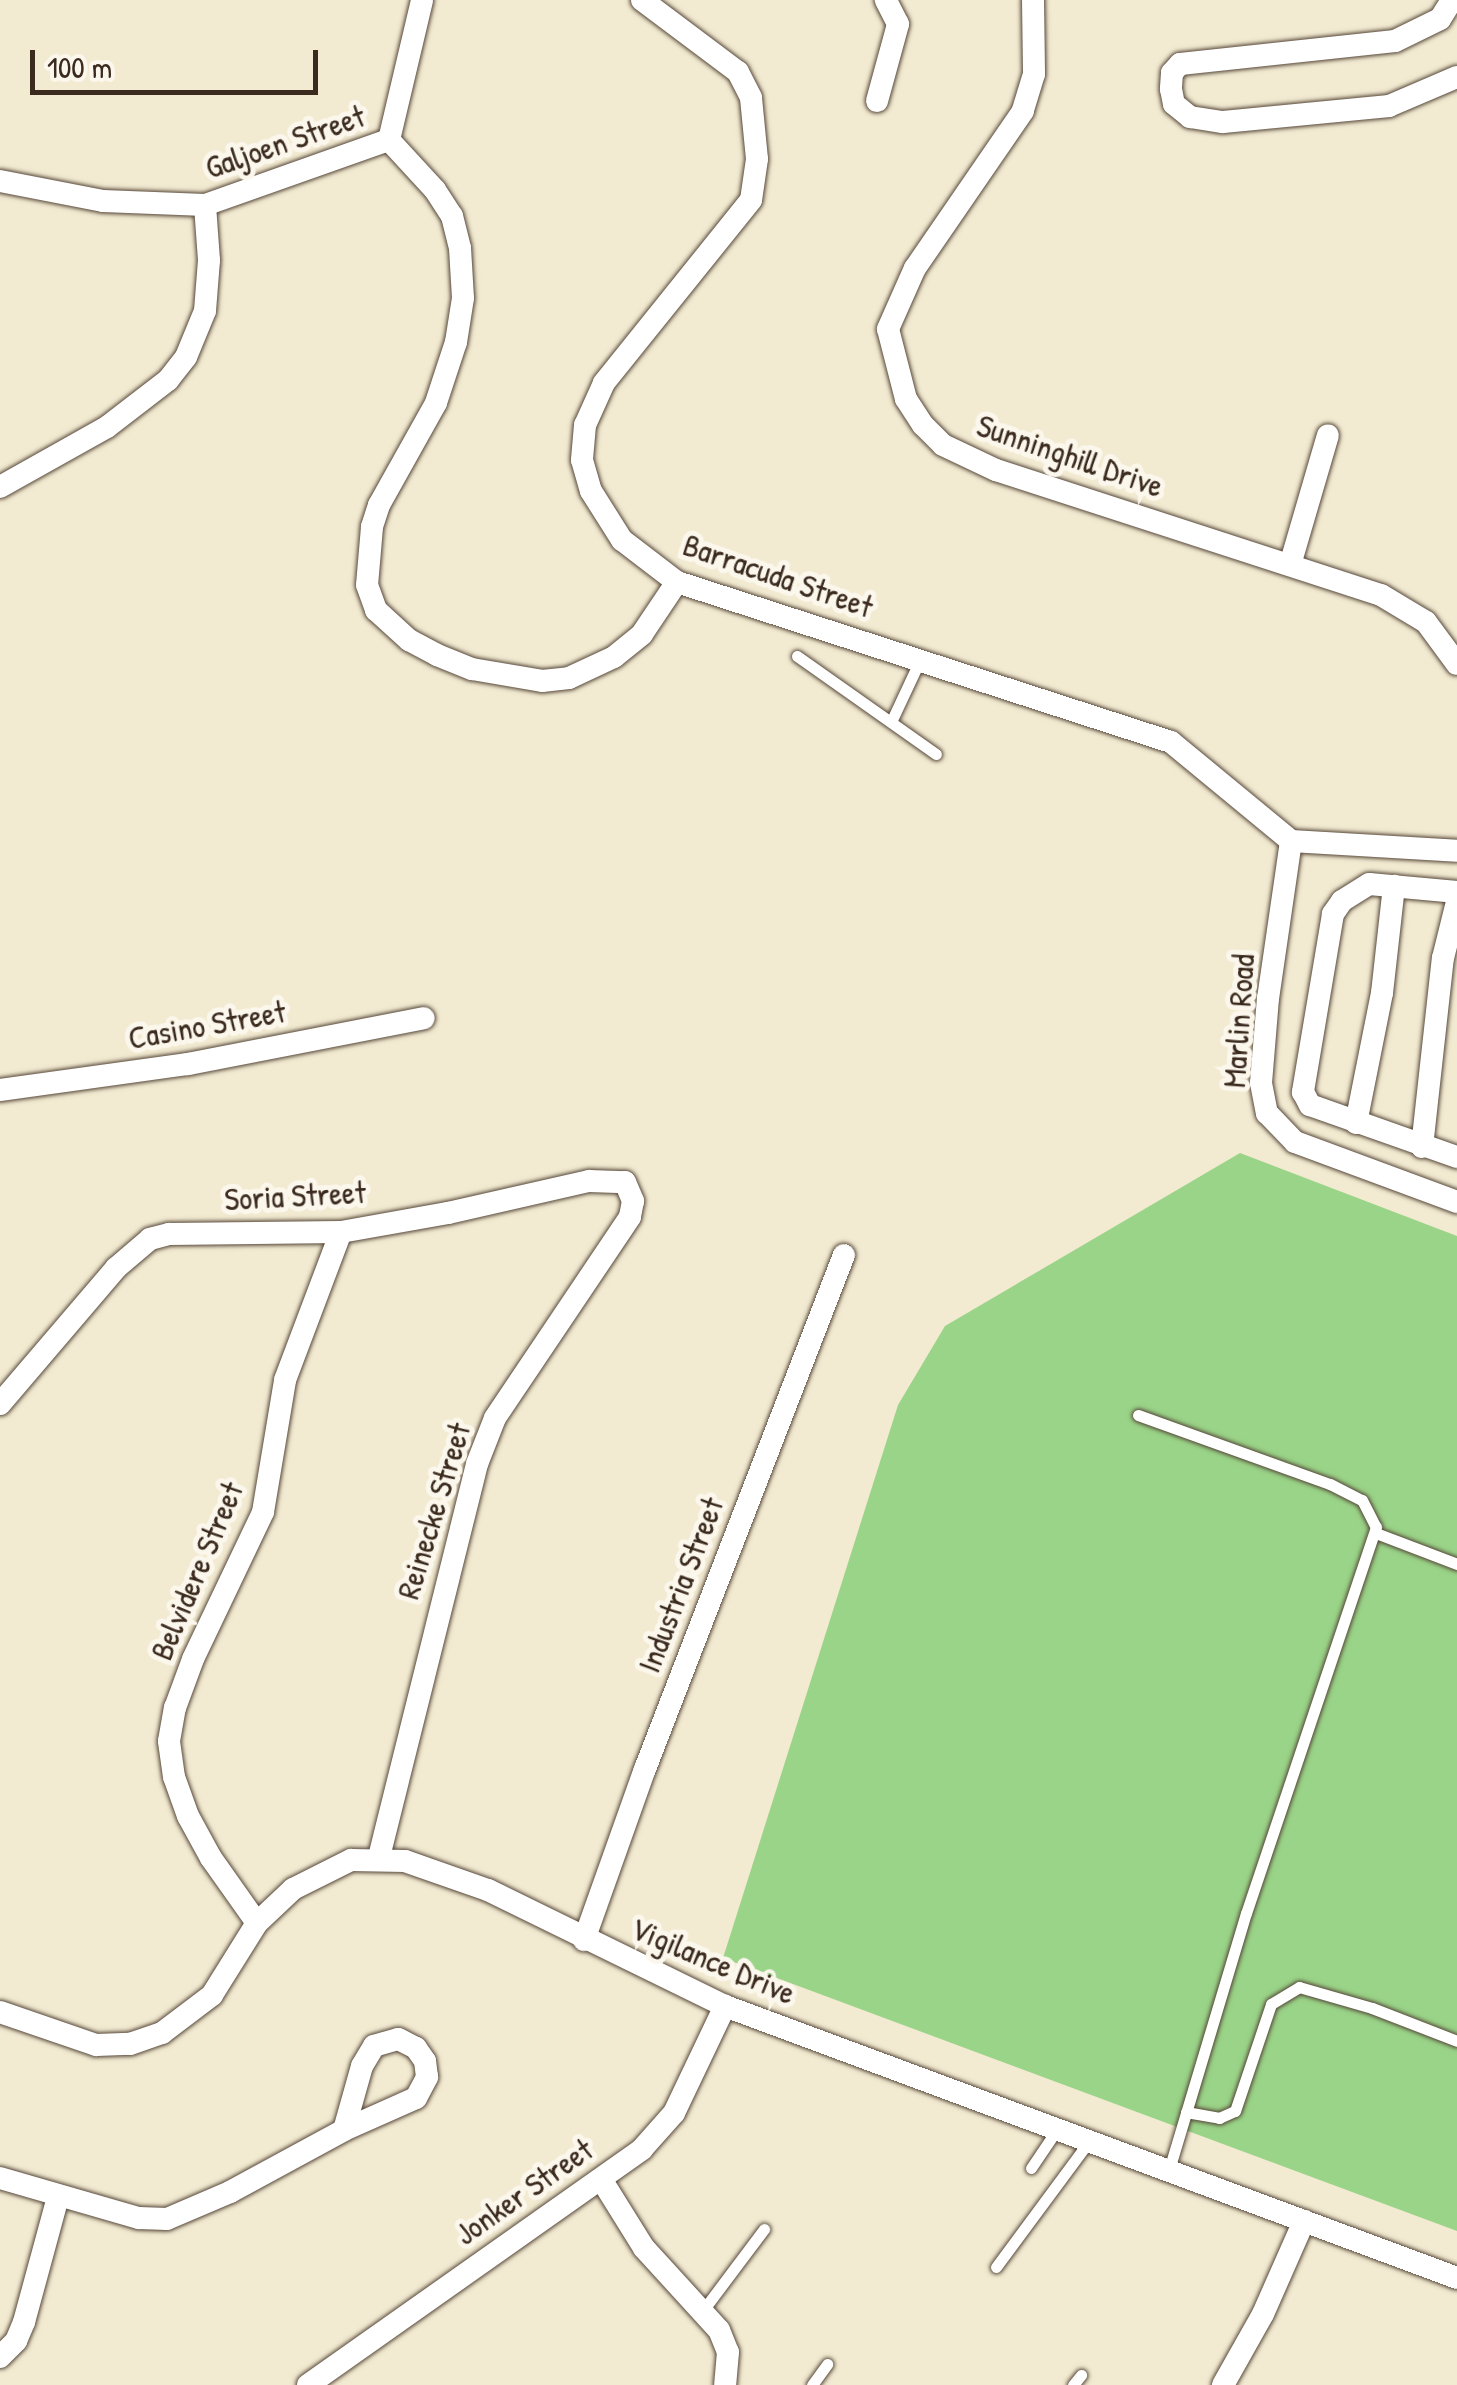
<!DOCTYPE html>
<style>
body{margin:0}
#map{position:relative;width:1457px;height:2385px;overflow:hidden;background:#f2ead1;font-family:"Patrick Hand",sans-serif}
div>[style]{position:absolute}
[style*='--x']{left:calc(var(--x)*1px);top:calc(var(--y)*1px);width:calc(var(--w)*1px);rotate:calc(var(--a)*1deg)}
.green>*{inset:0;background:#9ad488}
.roads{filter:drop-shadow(0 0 2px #564739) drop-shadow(0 0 2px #564739)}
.lane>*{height:11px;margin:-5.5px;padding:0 5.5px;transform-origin:5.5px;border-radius:5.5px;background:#fff}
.street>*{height:22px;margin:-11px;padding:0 11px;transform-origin:11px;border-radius:11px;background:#fff}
span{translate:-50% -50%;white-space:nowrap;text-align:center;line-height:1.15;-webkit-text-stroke:10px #fbf7ec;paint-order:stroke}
.street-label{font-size:32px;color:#3b2a1e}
.scale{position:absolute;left:30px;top:50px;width:288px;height:45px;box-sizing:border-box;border:5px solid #3b2a1e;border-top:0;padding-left:12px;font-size:30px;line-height:35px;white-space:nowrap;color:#3b2a1e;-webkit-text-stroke:8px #fbf7ec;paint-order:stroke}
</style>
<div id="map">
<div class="green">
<div style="clip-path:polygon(1240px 1153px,1457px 1236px,1457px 2231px,723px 1958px,898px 1405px,945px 1326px)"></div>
</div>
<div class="roads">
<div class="lane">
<div style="--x:797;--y:656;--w:170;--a:35.2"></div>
<div style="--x:891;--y:722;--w:71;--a:-64.9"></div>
<div style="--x:1138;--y:1415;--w:204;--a:19.8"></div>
<div style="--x:1330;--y:1484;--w:36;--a:27"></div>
<div style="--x:1362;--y:1500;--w:30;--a:63"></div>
<div style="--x:1376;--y:1527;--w:407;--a:108.6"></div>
<div style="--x:1246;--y:1913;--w:268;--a:106.7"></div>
<div style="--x:1376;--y:1533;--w:87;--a:20.9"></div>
<div style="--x:1186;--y:2112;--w:34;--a:10"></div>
<div style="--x:1219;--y:2118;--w:17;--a:-24"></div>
<div style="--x:1235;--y:2111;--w:113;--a:-71.4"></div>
<div style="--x:1271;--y:2004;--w:33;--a:-31"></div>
<div style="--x:1299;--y:1987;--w:76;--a:16"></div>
<div style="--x:1372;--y:2008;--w:91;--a:21.2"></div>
<div style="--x:1031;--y:2168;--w:48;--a:-56"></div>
<div style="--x:996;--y:2267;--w:158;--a:-53.5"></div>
<div style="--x:704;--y:2309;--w:100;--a:-53.1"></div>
<div style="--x:812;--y:2385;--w:26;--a:-54"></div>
<div style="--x:1073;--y:2385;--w:13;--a:-51"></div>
</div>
<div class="street">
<div style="--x:642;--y:0;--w:120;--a:36.9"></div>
<div style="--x:738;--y:72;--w:29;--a:63"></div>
<div style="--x:751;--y:98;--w:61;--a:84.4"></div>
<div style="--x:757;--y:159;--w:41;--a:98.3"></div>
<div style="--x:751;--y:200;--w:235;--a:128.8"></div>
<div style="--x:604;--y:383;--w:46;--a:114.3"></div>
<div style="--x:585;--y:425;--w:35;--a:95"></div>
<div style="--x:582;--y:460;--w:32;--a:74"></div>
<div style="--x:591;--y:491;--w:58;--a:57.7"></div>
<div style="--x:622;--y:540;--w:69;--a:37.4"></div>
<div style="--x:677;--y:582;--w:519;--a:17.95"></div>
<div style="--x:1171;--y:742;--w:156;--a:39.5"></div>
<div style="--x:1033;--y:0;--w:74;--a:89.2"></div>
<div style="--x:1034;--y:74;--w:39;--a:107"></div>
<div style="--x:1023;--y:111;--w:191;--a:124.5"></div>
<div style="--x:915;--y:268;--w:67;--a:113.9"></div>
<div style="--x:888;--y:329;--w:72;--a:75.6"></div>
<div style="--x:906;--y:399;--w:31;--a:57"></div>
<div style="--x:923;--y:425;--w:28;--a:45"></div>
<div style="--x:943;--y:445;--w:59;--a:25.3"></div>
<div style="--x:996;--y:470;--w:405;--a:18"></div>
<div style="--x:1381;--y:595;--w:52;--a:31"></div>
<div style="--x:1426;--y:622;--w:52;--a:53.6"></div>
<div style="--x:1452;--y:0;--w:22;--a:122"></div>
<div style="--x:1440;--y:19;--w:50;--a:153.9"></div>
<div style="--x:1395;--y:41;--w:216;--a:173.9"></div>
<div style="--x:1180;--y:64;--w:12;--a:132"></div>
<div style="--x:1172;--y:73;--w:16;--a:94"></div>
<div style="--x:1171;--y:89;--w:15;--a:79"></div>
<div style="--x:1174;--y:104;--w:21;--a:39"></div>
<div style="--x:1190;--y:117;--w:33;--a:9"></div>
<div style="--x:1223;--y:122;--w:167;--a:-5.5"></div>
<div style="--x:1389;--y:106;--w:74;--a:-23.1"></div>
<div style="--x:877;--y:101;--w:80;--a:-74.7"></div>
<div style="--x:898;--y:24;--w:27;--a:-117"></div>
<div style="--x:389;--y:140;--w:68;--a:47.4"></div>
<div style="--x:435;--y:190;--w:31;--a:57"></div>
<div style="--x:452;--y:216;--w:33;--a:76"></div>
<div style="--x:460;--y:248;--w:50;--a:86.6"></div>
<div style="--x:463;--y:298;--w:45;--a:99"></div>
<div style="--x:456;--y:342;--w:64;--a:108.2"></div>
<div style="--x:436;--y:403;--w:117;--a:119.2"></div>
<div style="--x:379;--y:505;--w:23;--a:108"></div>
<div style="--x:372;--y:527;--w:58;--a:94.9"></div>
<div style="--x:367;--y:585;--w:27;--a:70"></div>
<div style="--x:376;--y:610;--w:45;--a:42.3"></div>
<div style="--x:409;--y:640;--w:32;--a:28"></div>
<div style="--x:437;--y:655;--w:38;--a:22"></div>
<div style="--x:472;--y:669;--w:71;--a:9.7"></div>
<div style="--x:542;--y:681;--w:27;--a:-6"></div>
<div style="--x:569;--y:678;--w:50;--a:-25"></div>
<div style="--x:614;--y:657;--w:36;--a:-39"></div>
<div style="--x:642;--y:634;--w:63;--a:-56.1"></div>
<div style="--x:389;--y:140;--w:144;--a:-76.7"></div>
<div style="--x:0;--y:181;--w:105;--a:11"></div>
<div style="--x:103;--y:201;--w:102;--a:2.2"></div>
<div style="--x:205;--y:205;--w:195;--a:-19.5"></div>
<div style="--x:0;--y:487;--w:123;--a:-29.3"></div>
<div style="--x:107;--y:427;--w:77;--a:-37.6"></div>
<div style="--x:168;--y:380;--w:29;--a:-52"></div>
<div style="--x:186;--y:357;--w:50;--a:-67.6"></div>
<div style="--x:205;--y:311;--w:51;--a:-85.5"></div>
<div style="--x:209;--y:260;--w:55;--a:-94.2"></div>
<div style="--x:1290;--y:565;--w:135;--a:-73.7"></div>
<div style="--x:1291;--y:841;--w:159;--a:98.3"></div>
<div style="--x:1268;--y:998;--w:85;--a:94.7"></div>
<div style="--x:1261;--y:1083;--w:31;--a:79"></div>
<div style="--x:1267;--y:1113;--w:40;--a:46"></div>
<div style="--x:1295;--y:1142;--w:173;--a:20.3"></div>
<div style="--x:1291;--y:841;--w:166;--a:3.4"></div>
<div style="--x:1457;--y:892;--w:88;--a:-174.8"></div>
<div style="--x:1369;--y:884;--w:32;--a:148"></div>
<div style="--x:1342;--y:901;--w:16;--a:125"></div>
<div style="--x:1333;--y:914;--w:181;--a:99.6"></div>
<div style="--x:1303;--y:1092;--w:15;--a:62"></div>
<div style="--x:1310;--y:1105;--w:156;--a:19.5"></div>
<div style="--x:0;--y:1090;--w:190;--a:-7.9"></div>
<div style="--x:188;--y:1064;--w:240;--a:-11"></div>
<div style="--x:1356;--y:1123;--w:133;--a:-78.7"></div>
<div style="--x:1382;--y:993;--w:108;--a:-83.6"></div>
<div style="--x:1422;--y:1147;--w:190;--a:-83.7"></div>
<div style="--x:1443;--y:958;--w:58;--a:-76"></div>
<div style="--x:0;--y:1404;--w:179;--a:-49.5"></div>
<div style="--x:116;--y:1268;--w:45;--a:-40.5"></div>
<div style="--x:150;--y:1239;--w:20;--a:-15"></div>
<div style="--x:169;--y:1234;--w:172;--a:-0.7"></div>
<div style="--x:341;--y:1232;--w:109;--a:-10.1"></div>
<div style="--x:448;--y:1213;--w:145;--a:-12.8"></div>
<div style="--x:589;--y:1181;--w:36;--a:2"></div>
<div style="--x:625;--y:1182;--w:21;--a:67"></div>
<div style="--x:633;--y:1201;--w:16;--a:101"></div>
<div style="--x:630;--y:1217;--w:242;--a:123.9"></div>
<div style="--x:495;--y:1418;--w:49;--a:111.4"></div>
<div style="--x:477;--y:1464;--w:405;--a:104"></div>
<div style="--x:257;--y:1923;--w:80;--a:-125.3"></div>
<div style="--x:211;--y:1858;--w:48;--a:-118.7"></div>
<div style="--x:188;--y:1816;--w:41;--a:-109.7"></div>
<div style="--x:174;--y:1777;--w:36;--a:-98"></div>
<div style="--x:169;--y:1741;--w:34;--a:-80"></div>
<div style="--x:175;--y:1708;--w:52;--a:-69.8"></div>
<div style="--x:193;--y:1659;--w:163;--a:-64.5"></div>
<div style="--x:263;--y:1512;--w:134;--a:-80.5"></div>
<div style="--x:285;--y:1380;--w:158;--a:-69.3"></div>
<div style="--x:584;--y:1940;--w:182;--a:-70.4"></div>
<div style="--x:645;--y:1769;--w:551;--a:-68.84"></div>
<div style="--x:0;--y:2012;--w:102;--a:19"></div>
<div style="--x:96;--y:2045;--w:34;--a:-2"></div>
<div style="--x:130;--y:2044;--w:34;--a:-19"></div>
<div style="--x:162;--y:2033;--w:63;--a:-37.2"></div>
<div style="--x:212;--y:1995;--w:85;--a:-58"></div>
<div style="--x:257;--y:1923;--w:50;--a:-43.4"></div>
<div style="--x:293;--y:1889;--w:65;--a:-26.6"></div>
<div style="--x:351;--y:1860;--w:54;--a:1.1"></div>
<div style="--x:405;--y:1861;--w:88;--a:19.3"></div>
<div style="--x:488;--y:1890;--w:264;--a:26.1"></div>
<div style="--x:725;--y:2006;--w:781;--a:20.38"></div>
<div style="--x:0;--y:2178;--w:145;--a:16.1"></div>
<div style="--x:139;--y:2218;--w:28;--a:2"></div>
<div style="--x:167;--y:2219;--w:69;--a:-23.2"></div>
<div style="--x:230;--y:2192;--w:130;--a:-28.5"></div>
<div style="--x:344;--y:2130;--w:79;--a:-24"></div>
<div style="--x:416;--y:2098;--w:24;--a:-62"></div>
<div style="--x:427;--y:2077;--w:16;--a:-97"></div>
<div style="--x:425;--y:2061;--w:16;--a:-125"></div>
<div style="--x:416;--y:2048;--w:20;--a:-153"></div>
<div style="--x:398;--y:2039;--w:25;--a:164"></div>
<div style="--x:374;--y:2046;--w:23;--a:121"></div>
<div style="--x:362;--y:2066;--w:66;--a:105.7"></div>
<div style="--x:601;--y:2179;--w:81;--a:58.1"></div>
<div style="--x:644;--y:2248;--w:111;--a:47.6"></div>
<div style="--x:719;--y:2330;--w:24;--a:68"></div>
<div style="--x:728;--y:2352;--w:33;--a:95"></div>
<div style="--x:0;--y:2357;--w:23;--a:-45"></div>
<div style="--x:16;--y:2341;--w:21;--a:-67"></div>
<div style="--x:24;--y:2322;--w:130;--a:-74.8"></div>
<div style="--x:308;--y:2385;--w:409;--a:-35.2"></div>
<div style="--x:642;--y:2149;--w:48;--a:-48.4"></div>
<div style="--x:674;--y:2113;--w:119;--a:-64.5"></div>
<div style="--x:1223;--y:2385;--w:81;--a:-60.6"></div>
<div style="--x:1263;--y:2314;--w:102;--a:-66.2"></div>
</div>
</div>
<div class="street-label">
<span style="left:285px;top:142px;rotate:-19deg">Galjoen Street</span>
<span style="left:1070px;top:456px;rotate:19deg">Sunninghill Drive</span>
<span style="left:778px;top:576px;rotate:19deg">Barracuda Street</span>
<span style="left:1239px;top:1021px;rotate:-86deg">Marlin Road</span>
<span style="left:207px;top:1025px;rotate:-10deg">Casino Street</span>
<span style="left:295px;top:1196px;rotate:-3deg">Soria Street</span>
<span style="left:434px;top:1511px;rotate:-73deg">Reinecke Street</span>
<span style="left:197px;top:1571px;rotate:-67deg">Belvidere Street</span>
<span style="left:681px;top:1585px;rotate:-69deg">Industria Street</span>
<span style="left:713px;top:1961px;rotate:23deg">Vigilance Drive</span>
<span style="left:524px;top:2192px;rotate:-35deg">Jonker Street</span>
</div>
<div class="scale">100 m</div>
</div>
